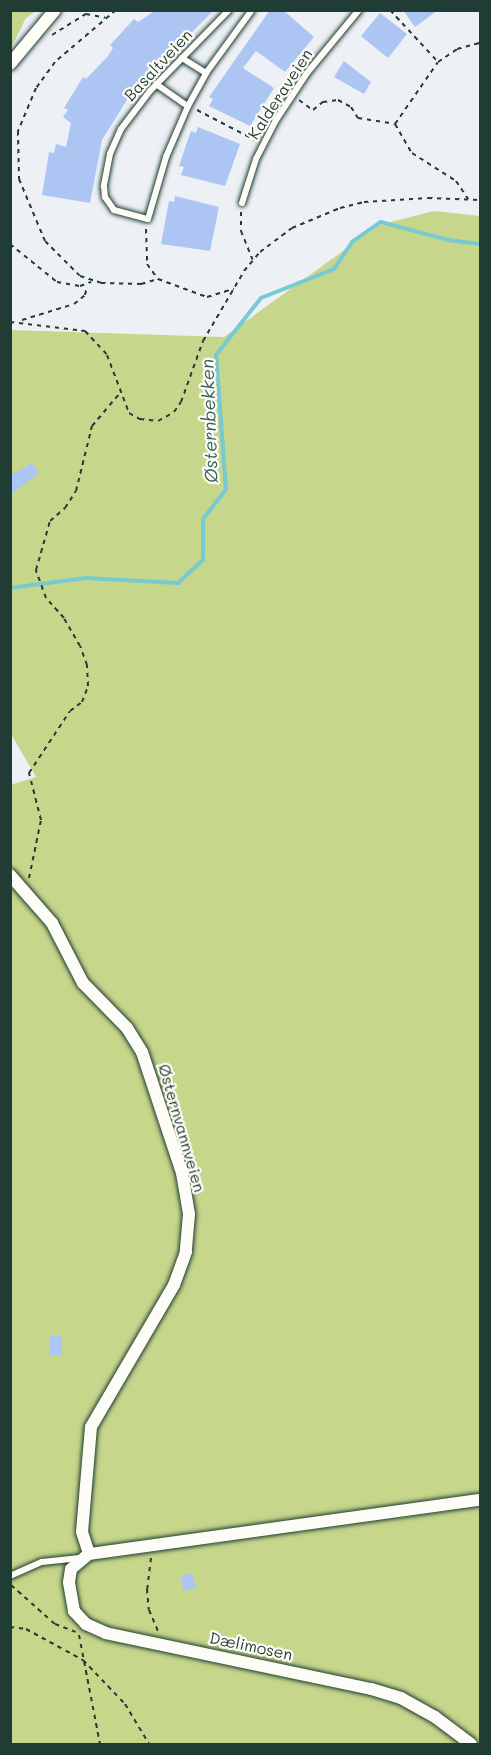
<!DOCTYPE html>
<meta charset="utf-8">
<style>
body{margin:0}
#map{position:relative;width:491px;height:1755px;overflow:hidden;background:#edf1f6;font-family:Mali,sans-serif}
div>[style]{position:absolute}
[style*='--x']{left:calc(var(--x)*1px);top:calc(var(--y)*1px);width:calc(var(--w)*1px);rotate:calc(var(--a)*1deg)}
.green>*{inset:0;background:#c6d68b}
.stream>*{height:4px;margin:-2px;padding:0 2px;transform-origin:2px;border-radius:2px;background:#78c9d1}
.building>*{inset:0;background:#adc5f3}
.path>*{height:2px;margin-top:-1px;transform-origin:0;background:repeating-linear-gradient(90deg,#1f3d34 0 4.5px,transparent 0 9px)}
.roads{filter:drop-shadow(0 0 2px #1f3d34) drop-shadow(0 0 2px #1f3d34)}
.service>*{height:6px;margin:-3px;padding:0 3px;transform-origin:3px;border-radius:3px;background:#fdfcf7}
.minor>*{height:12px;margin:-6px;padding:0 6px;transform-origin:6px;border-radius:6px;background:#fdfcf7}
span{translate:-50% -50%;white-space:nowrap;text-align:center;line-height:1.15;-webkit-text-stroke:4.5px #fdfcf7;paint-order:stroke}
.street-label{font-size:16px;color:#1f3d34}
.water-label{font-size:18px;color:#35605b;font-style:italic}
.frame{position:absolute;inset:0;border:12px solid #1f3d34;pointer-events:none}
</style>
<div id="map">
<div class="green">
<div style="clip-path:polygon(11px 10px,36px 11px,26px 18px,11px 48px)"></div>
<div style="clip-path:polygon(434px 211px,480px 216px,480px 1744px,11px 1744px,10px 785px,36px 777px,11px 734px,11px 330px,224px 337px,379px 225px)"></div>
</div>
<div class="stream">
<div style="--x:10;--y:588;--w:76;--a:-7.6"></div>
<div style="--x:85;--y:578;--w:93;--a:3.1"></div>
<div style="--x:178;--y:583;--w:34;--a:-43"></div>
<div style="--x:203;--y:560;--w:41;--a:-90"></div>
<div style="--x:203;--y:519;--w:37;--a:-52"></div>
<div style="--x:226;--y:490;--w:135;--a:-94.2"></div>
<div style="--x:216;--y:355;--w:73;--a:-51.7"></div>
<div style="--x:261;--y:298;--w:79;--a:-21.7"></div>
<div style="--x:334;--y:269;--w:32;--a:-56"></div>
<div style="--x:352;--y:242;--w:35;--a:-35"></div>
<div style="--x:381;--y:222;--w:69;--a:15"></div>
<div style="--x:448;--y:240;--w:32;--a:7"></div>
</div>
<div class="building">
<div style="clip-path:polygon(156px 10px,214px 10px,130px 95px,102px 140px,90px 203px,42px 195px,49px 152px,54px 153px,56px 144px,66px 147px,71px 123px,63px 117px,68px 110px,64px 108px,83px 77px,86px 79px,108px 56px,113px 48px,110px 45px,134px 19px,138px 22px)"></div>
<div style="clip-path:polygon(270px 10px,283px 10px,314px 37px,285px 72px,256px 51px,243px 68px,274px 88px,250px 126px,209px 106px,213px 99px,209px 97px)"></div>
<div style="clip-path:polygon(403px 10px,438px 10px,415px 27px)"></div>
<div style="clip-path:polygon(380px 13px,407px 34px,388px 58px,361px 36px)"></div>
<div style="clip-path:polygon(344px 61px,371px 82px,364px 94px,334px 77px)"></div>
<div style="clip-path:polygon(198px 127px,240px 144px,225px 186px,181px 175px,184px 167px,179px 166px,186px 145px,191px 131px,196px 133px)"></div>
<div style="clip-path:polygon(175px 196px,219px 207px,210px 251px,161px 244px,169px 201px,174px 202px)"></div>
<div style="clip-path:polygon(32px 463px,39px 473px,10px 495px,10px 475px)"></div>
<div style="clip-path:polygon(50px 1336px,62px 1336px,62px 1355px,50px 1355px)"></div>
<div style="clip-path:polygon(192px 1573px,196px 1588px,184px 1591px,180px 1576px)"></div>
</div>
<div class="path">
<div style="--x:116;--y:10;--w:80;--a:139.6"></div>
<div style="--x:55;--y:62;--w:32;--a:126"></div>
<div style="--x:36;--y:88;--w:47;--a:112.7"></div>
<div style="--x:18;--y:131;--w:48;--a:88.8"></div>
<div style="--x:19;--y:179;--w:67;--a:67.2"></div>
<div style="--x:45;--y:241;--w:49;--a:45"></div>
<div style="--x:80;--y:276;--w:22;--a:18"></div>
<div style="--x:101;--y:283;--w:40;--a:1.4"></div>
<div style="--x:141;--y:284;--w:18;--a:-16"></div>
<div style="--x:390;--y:10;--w:71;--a:47.3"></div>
<div style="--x:52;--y:35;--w:40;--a:-32"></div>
<div style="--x:86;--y:14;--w:20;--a:11"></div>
<div style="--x:299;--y:100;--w:17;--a:36"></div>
<div style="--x:313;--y:110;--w:13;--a:-39"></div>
<div style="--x:323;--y:102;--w:15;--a:-8"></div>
<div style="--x:338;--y:100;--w:15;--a:28"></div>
<div style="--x:351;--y:107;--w:13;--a:58"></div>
<div style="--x:358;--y:118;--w:37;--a:9"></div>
<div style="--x:197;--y:110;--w:65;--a:27.3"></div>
<div style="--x:395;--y:124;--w:75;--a:-55.3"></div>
<div style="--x:438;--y:62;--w:23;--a:-34"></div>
<div style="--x:457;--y:49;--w:24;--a:-15"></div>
<div style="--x:395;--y:124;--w:34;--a:60"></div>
<div style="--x:412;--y:153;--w:52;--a:32.5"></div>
<div style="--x:456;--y:181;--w:22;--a:56"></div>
<div style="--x:241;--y:212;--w:19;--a:90"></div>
<div style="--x:241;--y:231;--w:31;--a:68"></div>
<div style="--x:146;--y:229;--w:35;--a:88"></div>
<div style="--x:147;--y:264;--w:19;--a:54"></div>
<div style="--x:158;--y:279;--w:52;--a:20.2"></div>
<div style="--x:207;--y:297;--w:28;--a:-17"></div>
<div style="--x:10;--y:244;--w:60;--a:39"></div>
<div style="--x:57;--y:282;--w:23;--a:10"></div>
<div style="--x:80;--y:286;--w:12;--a:-20"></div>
<div style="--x:22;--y:320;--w:54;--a:-17.1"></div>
<div style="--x:74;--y:304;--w:14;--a:-39"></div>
<div style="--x:85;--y:295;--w:9;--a:-77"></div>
<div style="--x:10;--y:322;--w:76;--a:6.8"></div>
<div style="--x:85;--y:331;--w:33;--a:47"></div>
<div style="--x:107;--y:355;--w:62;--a:69.2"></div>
<div style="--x:129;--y:413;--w:13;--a:29"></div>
<div style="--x:140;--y:419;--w:18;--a:6"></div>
<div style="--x:158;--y:421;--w:18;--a:-29"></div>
<div style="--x:174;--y:412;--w:12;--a:-55"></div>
<div style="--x:181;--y:402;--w:65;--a:-70.2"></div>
<div style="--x:203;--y:341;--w:81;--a:-59.6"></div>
<div style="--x:244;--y:271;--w:25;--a:-50"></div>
<div style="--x:260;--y:252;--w:40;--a:-37"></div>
<div style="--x:292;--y:228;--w:52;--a:-22.6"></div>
<div style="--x:340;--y:208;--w:25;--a:-14"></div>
<div style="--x:364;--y:202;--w:64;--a:-3.6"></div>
<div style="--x:428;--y:198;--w:52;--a:2.2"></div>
<div style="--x:29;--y:878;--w:59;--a:-78.3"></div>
<div style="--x:41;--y:820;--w:49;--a:-104.3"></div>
<div style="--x:29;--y:773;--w:74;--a:-56.5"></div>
<div style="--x:70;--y:711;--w:15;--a:-37"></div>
<div style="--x:82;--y:702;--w:17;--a:-69"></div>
<div style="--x:88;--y:686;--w:21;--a:-93"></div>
<div style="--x:87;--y:665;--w:20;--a:-110"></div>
<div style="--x:80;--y:646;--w:32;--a:-120"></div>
<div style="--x:64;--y:618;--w:27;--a:-132"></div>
<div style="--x:46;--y:598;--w:30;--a:-110"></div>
<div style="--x:36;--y:570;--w:51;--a:-74.1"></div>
<div style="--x:50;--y:521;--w:20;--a:-41"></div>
<div style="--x:65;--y:508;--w:20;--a:-57"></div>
<div style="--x:76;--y:491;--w:67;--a:-76.2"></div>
<div style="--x:92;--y:426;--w:43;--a:-49.7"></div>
<div style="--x:151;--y:1558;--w:31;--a:97"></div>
<div style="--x:147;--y:1589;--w:21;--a:85"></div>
<div style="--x:149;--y:1610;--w:23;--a:67"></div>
<div style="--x:11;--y:1585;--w:59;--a:41.6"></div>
<div style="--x:55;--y:1624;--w:22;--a:21"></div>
<div style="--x:10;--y:1627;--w:16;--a:7"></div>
<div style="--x:26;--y:1629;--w:65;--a:28.5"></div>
<div style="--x:83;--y:1660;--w:61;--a:46.3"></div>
<div style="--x:125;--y:1704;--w:47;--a:59"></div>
<div style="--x:79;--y:1635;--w:111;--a:79.1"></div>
</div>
<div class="roads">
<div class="service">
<div style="--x:229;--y:10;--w:113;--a:134.3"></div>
<div style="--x:150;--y:91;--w:48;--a:127.3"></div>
<div style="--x:121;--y:129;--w:27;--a:114"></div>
<div style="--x:110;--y:154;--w:33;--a:101"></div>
<div style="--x:104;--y:186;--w:11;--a:85"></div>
<div style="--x:105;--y:197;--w:16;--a:55"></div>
<div style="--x:114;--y:210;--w:35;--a:15"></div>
<div style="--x:148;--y:219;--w:65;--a:-73.8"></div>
<div style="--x:166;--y:157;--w:56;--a:-66.7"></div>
<div style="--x:188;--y:106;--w:38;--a:-61"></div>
<div style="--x:206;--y:73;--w:78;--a:-53.9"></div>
<div style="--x:182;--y:58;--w:28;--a:32"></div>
<div style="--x:156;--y:84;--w:39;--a:35"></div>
<div style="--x:242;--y:203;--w:46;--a:-72.3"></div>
<div style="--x:256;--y:159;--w:44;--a:-62.9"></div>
<div style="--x:276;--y:120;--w:56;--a:-56.6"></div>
<div style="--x:307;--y:73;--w:82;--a:-50.5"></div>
<div style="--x:10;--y:1576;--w:35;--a:-24"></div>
<div style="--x:42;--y:1562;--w:38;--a:-6"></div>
</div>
<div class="minor">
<div style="--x:10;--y:64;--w:70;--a:-50.2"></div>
<div style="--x:10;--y:875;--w:64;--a:48.8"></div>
<div style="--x:52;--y:923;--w:68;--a:62.7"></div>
<div style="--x:83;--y:983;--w:63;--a:45.6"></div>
<div style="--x:127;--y:1028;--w:28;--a:58"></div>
<div style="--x:142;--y:1052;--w:127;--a:71.7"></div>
<div style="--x:182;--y:1173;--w:42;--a:80.3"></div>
<div style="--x:189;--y:1214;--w:38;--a:95"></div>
<div style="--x:186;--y:1252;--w:35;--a:110"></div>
<div style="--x:174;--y:1285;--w:164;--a:120.3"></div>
<div style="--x:91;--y:1427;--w:105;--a:94.9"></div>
<div style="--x:82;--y:1532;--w:23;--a:72"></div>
<div style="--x:471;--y:1744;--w:45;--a:-143.1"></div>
<div style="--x:435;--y:1717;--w:39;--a:-151"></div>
<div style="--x:401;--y:1698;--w:31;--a:-163"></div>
<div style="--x:371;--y:1689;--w:271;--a:-168.1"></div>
<div style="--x:106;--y:1633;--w:22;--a:-156"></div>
<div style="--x:86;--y:1624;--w:18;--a:-133"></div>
<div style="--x:74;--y:1611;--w:29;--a:-100"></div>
<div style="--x:69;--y:1582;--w:13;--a:-81"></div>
<div style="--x:71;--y:1569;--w:23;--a:-40"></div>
<div style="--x:89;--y:1554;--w:395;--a:-7.9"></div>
</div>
</div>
<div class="street-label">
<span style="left:158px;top:65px;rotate:-47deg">Basaltveien</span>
<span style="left:280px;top:94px;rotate:-57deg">Kalderaveien</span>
<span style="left:182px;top:1128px;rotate:74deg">Østernvannveien</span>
<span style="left:251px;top:1646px;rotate:12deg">Dælimosen</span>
</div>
<div class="water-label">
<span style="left:209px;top:421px;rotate:-92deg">Østernbekken</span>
</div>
<div class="frame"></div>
</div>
